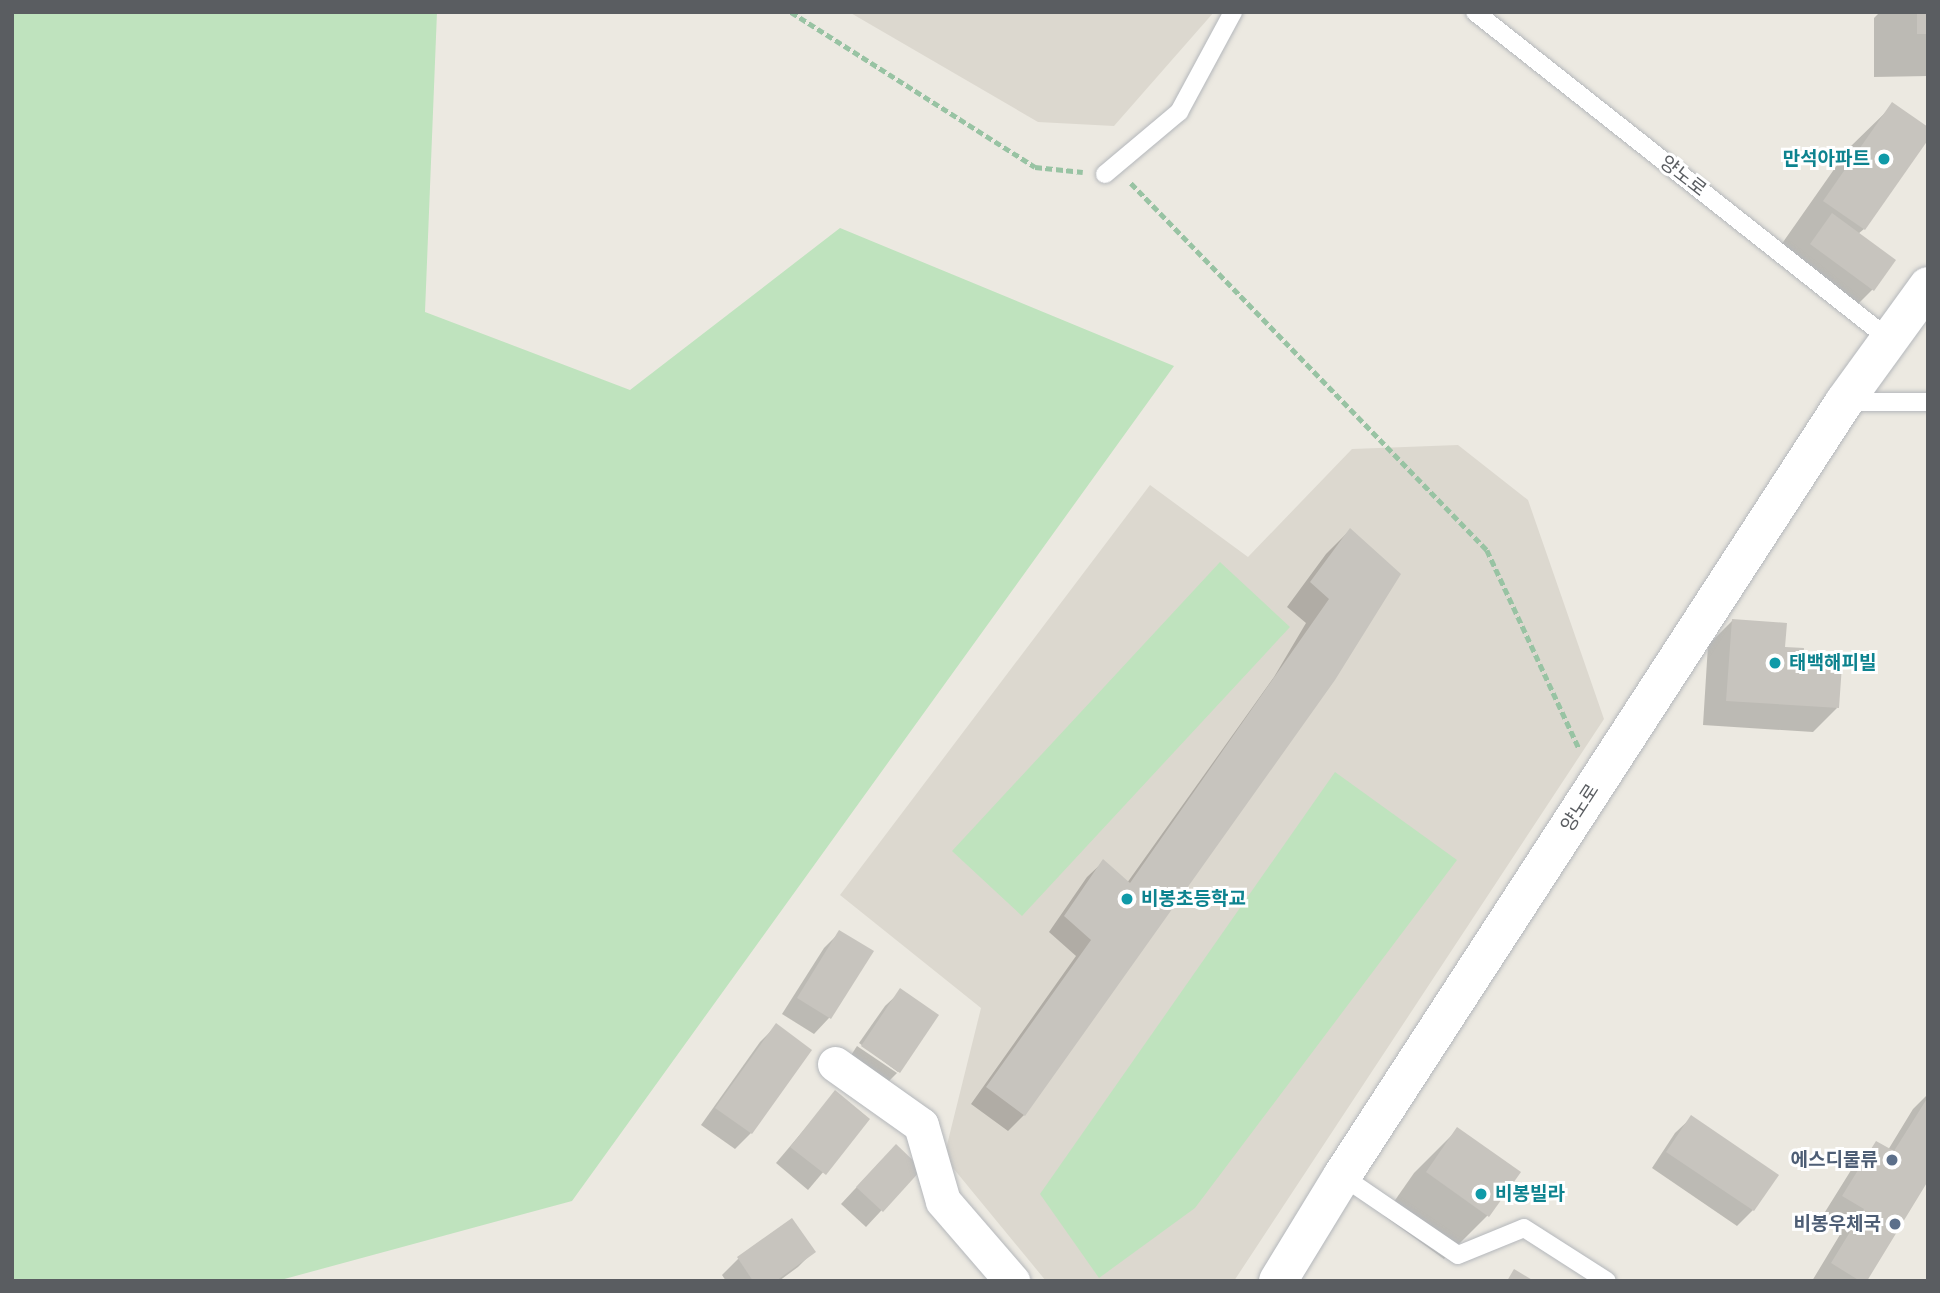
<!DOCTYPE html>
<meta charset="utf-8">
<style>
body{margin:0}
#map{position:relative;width:1940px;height:1293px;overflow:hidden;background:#ece9e1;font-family:Quicksand,"Noto Sans KR",sans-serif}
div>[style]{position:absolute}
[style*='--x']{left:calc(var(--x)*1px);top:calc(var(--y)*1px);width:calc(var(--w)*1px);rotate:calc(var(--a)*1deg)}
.education>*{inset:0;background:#dcd8cf}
.green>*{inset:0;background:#bfe3be}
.shadow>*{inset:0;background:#0003}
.building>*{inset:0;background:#c7c4be}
.path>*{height:4.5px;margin-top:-2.25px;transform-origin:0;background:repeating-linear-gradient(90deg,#98c3a3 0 7px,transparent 0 10.5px)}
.roads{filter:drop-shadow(0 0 2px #b4b7bb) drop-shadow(0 0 2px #b4b7bb)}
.service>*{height:18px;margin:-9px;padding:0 9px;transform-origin:9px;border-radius:9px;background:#fff}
.minor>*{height:35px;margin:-17.5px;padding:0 17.5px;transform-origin:17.5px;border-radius:17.5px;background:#fff}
.tertiary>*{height:38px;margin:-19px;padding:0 19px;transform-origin:19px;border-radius:19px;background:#fff}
.dots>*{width:19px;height:19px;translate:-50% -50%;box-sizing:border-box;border:4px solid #fff;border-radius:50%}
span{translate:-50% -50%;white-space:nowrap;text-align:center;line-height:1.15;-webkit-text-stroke:6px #fff;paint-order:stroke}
.culture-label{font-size:19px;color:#0d838f;font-weight:700}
.right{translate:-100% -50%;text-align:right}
.left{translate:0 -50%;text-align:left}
.street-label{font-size:19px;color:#5a5d61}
.service-label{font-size:19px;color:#4e5e75;font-weight:700}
.frame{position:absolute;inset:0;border:14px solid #5a5d61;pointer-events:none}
</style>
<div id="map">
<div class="education">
<div style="clip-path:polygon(849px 12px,1214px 12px,1114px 126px,1038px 122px)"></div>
<div style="clip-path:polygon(1458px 445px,1528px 500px,1604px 719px,1234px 1281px,1046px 1281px,944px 1157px,981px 1008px,840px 895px,1150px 485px,1248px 557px,1352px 449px)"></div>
</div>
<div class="green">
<div style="clip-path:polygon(12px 12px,437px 12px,425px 312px,630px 390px,840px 228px,1174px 366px,572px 1201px,277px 1281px,12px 1281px)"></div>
<div style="clip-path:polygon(1220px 562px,1290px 627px,1022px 916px,952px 851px)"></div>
<div style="clip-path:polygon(1335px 772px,1457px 860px,1195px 1208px,1099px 1278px,1040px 1194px)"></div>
</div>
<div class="shadow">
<div style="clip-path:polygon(1880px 12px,1928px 12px,1928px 76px,1874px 77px,1874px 18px)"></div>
<div style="clip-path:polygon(1893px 105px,1864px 229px,1858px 234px,1873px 289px,1857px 305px,1781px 245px,1849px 148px)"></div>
<div style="clip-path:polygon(1350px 530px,1399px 574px,1024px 1115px,1008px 1131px,971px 1104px,1076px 956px,1049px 932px,1087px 877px,1103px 862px,1127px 883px,1274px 677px,1306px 623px,1287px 607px,1326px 554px)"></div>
<div style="clip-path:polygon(1732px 621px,1783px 649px,1801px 664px,1837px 708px,1813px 732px,1703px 725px,1708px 645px)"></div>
<div style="clip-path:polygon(840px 932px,871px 952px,829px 1018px,814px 1034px,782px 1014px,824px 948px)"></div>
<div style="clip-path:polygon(901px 991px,937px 1016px,898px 1072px,859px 1043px,885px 1006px)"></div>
<div style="clip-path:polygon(776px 1026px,751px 1133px,735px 1149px,701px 1125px,760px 1042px)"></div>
<div style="clip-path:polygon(857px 1046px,897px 1073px,882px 1088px,846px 1063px)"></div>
<div style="clip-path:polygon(835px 1093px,868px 1119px,808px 1190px,776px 1163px)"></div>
<div style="clip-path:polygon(1928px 1094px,1928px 1178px,1865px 1281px,1812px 1281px,1841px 1233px,1820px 1220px,1853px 1167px,1877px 1143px,1888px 1150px,1913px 1109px)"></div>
<div style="clip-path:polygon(1691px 1118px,1753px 1210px,1737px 1226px,1652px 1168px,1675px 1133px)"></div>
<div style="clip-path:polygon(1458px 1129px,1518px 1172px,1487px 1216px,1444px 1259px,1384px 1216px,1414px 1173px)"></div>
<div style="clip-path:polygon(880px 1162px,920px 1169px,866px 1227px,841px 1204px)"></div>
<div style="clip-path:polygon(792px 1220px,814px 1251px,798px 1267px,779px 1281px,726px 1281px,722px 1275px,738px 1259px)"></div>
</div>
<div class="building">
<div style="clip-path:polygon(1917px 12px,1928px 12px,1928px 34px,1917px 34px)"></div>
<div style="clip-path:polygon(1892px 102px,1928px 127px,1928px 140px,1865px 230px,1823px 201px)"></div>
<div style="clip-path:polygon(1832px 213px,1896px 260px,1874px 291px,1810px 244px)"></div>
<div style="clip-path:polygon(1350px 528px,1401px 574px,1335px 680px,1025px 1116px,986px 1087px,1091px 940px,1064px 916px,1103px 859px,1130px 883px,1329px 599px,1310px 582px)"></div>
<div style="clip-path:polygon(1732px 619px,1787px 623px,1785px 647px,1804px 648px,1803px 662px,1842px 665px,1839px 708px,1726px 701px)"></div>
<div style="clip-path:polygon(839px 930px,874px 951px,831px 1019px,797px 998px)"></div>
<div style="clip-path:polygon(900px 988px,939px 1015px,900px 1073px,861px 1046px)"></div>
<div style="clip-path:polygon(776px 1023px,812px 1050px,752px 1134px,715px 1108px)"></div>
<div style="clip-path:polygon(835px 1090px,870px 1119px,826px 1175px,790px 1147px)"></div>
<div style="clip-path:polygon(1928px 1097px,1928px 1181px,1867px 1281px,1860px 1281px,1831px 1263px,1864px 1209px,1842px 1196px,1876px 1141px,1894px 1151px)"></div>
<div style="clip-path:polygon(1691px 1115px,1779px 1175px,1754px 1211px,1666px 1152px)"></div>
<div style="clip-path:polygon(1457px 1127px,1521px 1172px,1489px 1217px,1426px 1172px)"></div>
<div style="clip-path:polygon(896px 1144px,922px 1169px,883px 1212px,856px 1187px)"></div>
<div style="clip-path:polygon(792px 1218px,816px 1252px,776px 1281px,753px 1281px,737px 1257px)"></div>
<div style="clip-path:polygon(1514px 1269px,1534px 1281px,1507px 1281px)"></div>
</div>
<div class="path">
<div style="--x:791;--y:12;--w:289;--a:32.4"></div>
<div style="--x:1035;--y:167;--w:48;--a:5.9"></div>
<div style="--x:1131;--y:183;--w:511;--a:45.87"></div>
<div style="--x:1487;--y:550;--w:218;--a:65.1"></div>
</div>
<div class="roads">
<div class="service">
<div style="--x:1475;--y:12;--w:529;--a:38.32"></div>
<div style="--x:1105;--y:174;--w:97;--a:-40"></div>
<div style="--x:1179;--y:112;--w:114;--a:-61.6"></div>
<div style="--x:1844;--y:402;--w:84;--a:0"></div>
<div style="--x:1342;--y:1176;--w:140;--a:34.3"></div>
<div style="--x:1458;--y:1255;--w:71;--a:-22.2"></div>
<div style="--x:1524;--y:1228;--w:98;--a:32.6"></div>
</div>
<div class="minor">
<div style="--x:835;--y:1064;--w:105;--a:35.3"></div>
<div style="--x:921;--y:1125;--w:79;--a:73.9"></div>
<div style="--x:943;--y:1201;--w:106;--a:49.2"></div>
</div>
<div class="tertiary">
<div style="--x:1278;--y:1281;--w:123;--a:-58.6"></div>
<div style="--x:1342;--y:1176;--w:923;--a:-57.03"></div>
<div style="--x:1844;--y:402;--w:143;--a:-54.1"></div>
</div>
</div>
<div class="dots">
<div style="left:1884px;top:159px;background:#0f9aa8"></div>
<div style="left:1775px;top:663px;background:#0f9aa8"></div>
<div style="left:1127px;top:899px;background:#0f9aa8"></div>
<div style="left:1892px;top:1160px;background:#5c6f8a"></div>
<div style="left:1481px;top:1194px;background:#0f9aa8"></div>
<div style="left:1895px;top:1224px;background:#5c6f8a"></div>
</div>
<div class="culture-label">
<span class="right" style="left:1870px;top:159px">만석아파트</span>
<span class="left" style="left:1789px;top:663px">태백해피빌</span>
<span class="left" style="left:1141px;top:899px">비봉초등학교</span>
<span class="left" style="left:1495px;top:1194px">비봉빌라</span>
</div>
<div class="street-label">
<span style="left:1683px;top:176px;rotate:38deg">양노로</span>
<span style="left:1580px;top:808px;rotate:-57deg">양노로</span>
</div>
<div class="service-label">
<span class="right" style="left:1878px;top:1160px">에스디물류</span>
<span class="right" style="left:1881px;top:1224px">비봉우체국</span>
</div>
<div class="frame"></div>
</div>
